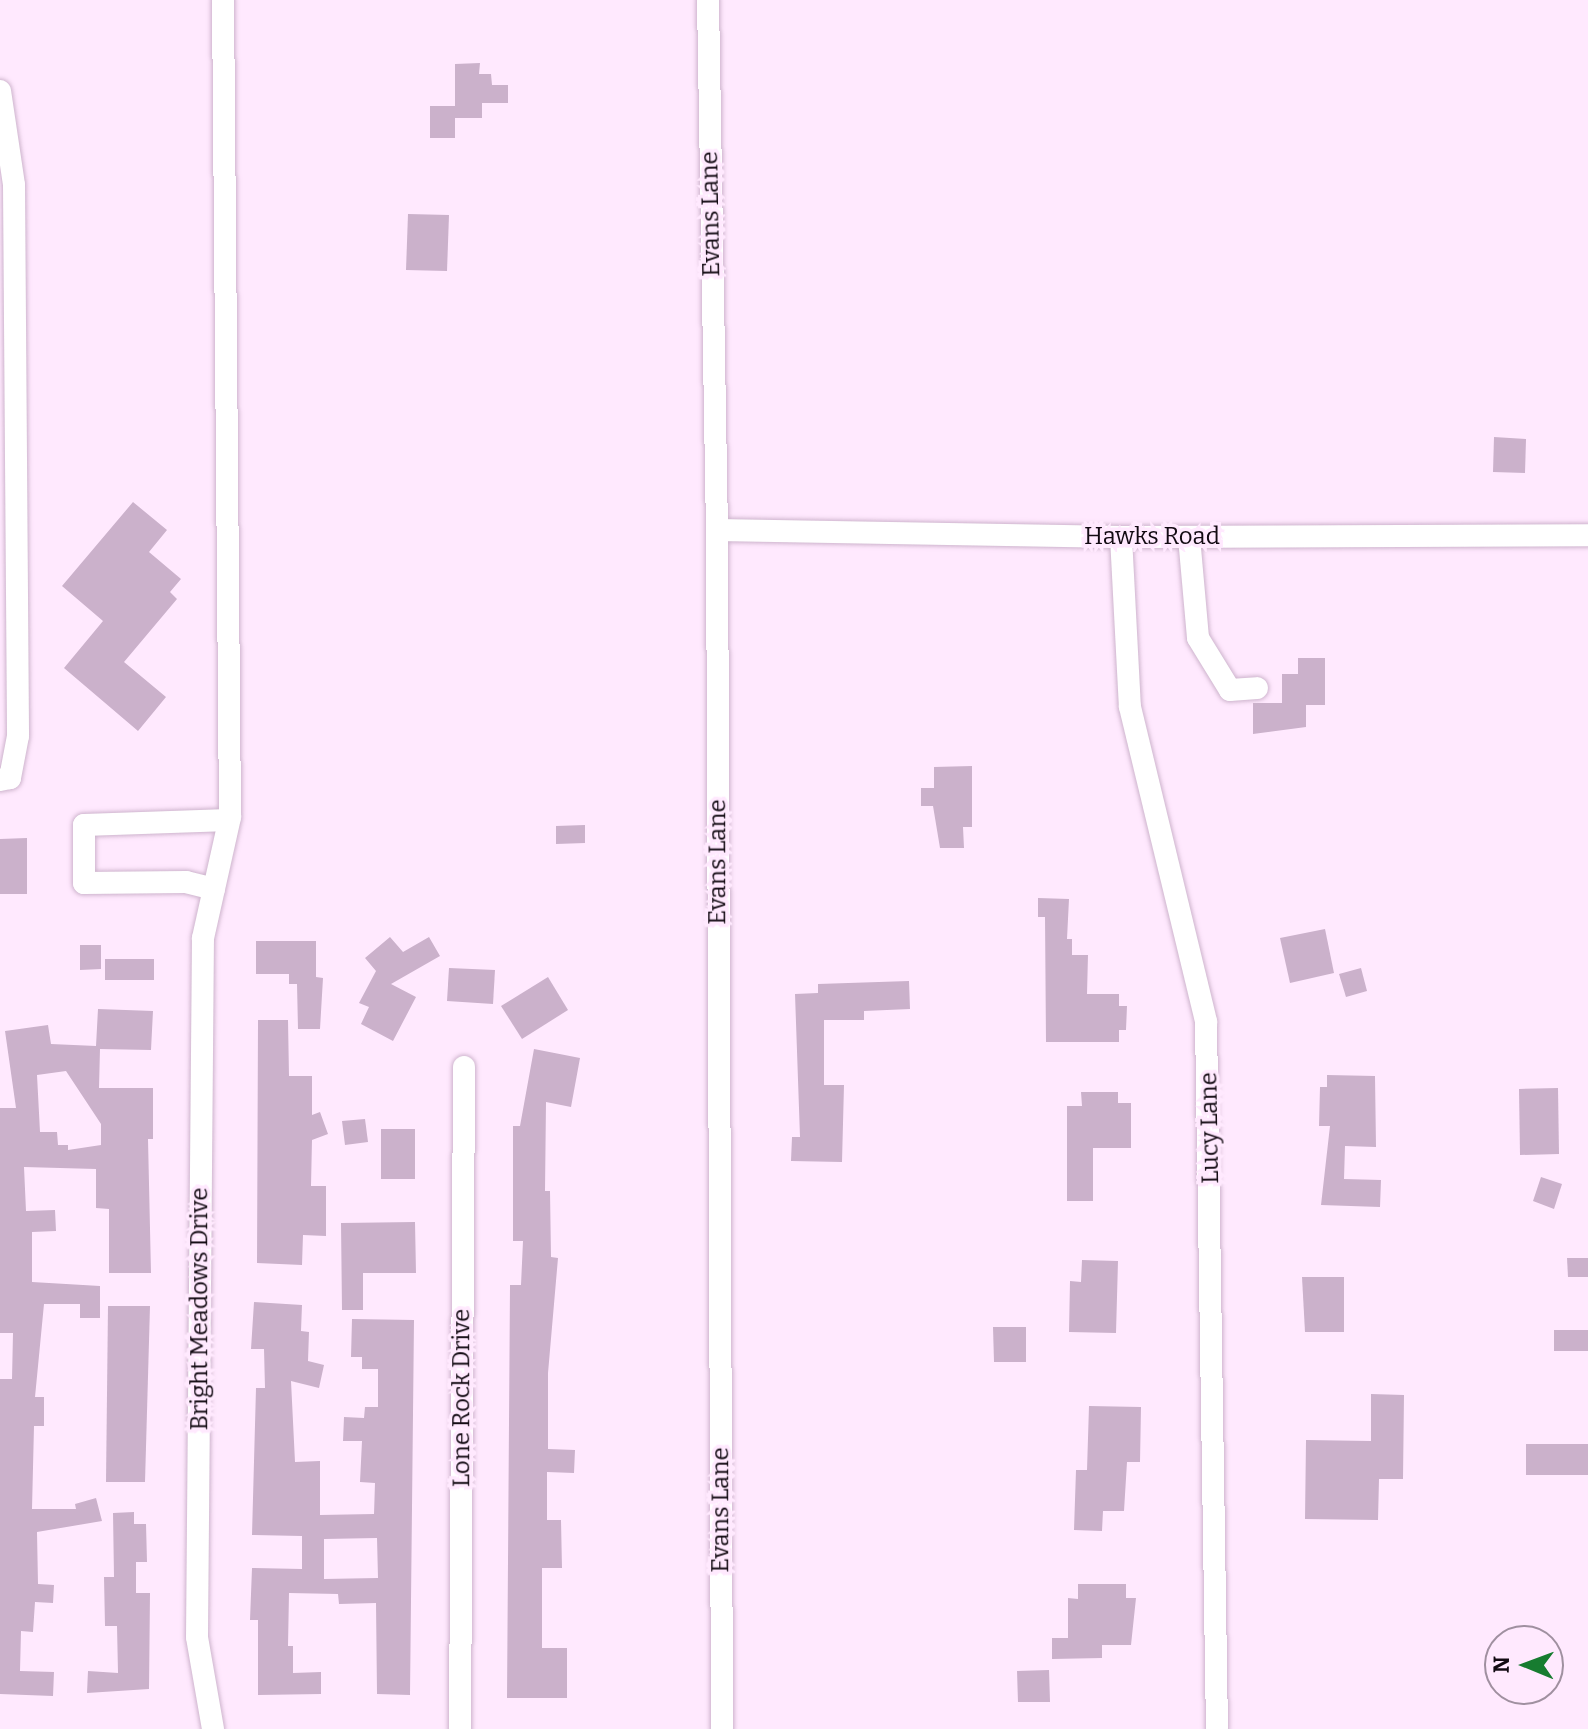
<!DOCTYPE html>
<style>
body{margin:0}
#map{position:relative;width:1588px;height:1729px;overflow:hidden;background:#ffe9fe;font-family:Bitter,serif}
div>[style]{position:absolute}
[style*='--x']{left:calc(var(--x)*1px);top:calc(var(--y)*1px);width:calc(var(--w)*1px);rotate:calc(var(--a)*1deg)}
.building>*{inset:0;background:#cbb1cb}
.roads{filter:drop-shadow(0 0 2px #ceb4cd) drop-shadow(0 0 2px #ceb4cd)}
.minor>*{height:22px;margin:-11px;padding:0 11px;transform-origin:11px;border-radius:11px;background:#fff}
span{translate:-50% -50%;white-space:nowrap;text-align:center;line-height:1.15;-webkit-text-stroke:7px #ffe9fe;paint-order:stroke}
.street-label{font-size:24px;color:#120a12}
.north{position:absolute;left:1484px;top:1625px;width:80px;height:80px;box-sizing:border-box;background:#ffe9fe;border:2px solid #a090a0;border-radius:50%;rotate:271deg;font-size:22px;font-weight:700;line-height:32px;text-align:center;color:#120a12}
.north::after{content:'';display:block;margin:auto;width:28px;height:36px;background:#177c30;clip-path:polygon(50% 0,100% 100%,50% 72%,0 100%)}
</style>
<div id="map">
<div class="building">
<div style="clip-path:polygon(480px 63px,479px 74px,491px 74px,492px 85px,508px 85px,508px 103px,482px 103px,482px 118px,455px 118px,455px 138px,430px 138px,430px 106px,455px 106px,455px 64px)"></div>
<div style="clip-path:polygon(408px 214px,449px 215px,447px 271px,406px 270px)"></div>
<div style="clip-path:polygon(1494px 437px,1526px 439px,1525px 473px,1493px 472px)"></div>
<div style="clip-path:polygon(133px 502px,167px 530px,149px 552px,181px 579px,170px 592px,177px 599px,124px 662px,166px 697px,138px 731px,64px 668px,103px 621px,62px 586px)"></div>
<div style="clip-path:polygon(1298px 658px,1325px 658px,1325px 705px,1306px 705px,1306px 727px,1253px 734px,1253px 703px,1282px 703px,1282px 674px,1298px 674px)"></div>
<div style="clip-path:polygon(972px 766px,972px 827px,963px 827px,964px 848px,940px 848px,933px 806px,921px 806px,921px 788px,934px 788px,934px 767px)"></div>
<div style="clip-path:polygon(585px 825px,585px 843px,556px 844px,556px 826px)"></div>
<div style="clip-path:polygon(27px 838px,27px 894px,0 894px,0 839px)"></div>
<div style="clip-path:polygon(1038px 898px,1069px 899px,1067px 939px,1072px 939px,1072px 955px,1088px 955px,1087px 994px,1119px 994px,1119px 1006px,1127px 1006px,1126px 1030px,1119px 1030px,1119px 1042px,1046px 1042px,1045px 917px,1038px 917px)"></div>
<div style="clip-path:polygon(1325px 929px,1334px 973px,1290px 983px,1280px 938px)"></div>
<div style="clip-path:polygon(390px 937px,403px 952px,429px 937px,440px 956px,391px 984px,416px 997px,393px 1041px,361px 1024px,369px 1007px,359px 1003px,376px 971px,365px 958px)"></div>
<div style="clip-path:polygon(256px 941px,316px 941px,316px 977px,323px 978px,320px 1029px,298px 1029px,297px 984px,289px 984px,289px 974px,256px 974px)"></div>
<div style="clip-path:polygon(80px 945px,101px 945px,101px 969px,80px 970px)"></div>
<div style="clip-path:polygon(105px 959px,154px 959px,154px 980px,105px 980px)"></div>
<div style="clip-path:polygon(449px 968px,495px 970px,493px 1004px,447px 1001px)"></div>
<div style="clip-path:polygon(1361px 968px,1367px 991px,1346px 997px,1339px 974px)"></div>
<div style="clip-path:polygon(548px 977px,568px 1010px,522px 1039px,501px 1006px)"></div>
<div style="clip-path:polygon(909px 981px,910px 1009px,864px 1011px,864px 1020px,824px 1020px,824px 1085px,844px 1085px,842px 1162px,791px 1161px,792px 1137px,800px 1137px,795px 994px,818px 993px,818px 984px)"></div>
<div style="clip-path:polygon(evenodd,98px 1009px,153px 1011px,151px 1050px,100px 1049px,99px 1088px,153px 1088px,153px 1139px,148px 1139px,151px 1273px,109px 1273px,109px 1209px,96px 1208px,96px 1169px,24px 1167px,26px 1211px,55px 1210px,56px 1231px,32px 1232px,32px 1282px,100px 1286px,100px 1318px,80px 1318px,80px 1304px,44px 1304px,35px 1397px,44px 1397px,44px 1426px,34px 1426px,32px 1509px,76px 1509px,75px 1504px,96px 1498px,102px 1521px,37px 1532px,38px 1584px,54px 1585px,53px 1603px,35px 1602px,33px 1632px,21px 1631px,20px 1671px,54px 1672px,53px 1696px,0 1694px,0 1379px,12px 1379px,13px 1333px,0 1333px,0 1108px,16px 1108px,5px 1031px,48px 1025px,51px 1044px,96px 1046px,98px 1009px,66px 1071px,101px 1124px,101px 1145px,68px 1150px,68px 1145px,58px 1145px,57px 1132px,40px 1132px,37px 1075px,66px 1071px)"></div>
<div style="clip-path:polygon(258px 1020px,288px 1020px,289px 1076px,312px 1076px,312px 1115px,320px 1112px,328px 1134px,312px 1140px,311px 1186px,326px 1186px,326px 1236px,303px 1235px,302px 1265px,257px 1263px)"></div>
<div style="clip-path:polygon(534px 1049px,580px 1058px,571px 1107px,546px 1102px,545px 1191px,550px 1191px,551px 1257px,558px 1258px,548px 1373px,548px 1449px,575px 1450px,574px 1473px,547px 1472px,547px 1520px,561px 1520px,562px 1568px,542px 1568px,542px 1648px,567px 1648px,567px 1698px,507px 1698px,510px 1285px,521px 1285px,523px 1241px,513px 1241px,513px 1126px,520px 1126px)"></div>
<div style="clip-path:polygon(1327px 1075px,1375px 1076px,1376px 1147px,1345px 1146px,1344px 1179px,1381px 1180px,1380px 1207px,1321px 1205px,1330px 1126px,1319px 1126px,1320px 1087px,1327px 1087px)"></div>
<div style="clip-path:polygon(1558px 1088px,1559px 1154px,1520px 1155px,1519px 1089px)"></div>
<div style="clip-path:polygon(1081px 1092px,1118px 1092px,1118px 1103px,1131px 1103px,1131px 1148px,1093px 1148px,1093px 1201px,1067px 1201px,1067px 1106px,1082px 1106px)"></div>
<div style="clip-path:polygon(365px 1119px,368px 1142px,345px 1145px,342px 1121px)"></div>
<div style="clip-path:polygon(381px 1129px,415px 1129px,415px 1179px,381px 1179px)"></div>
<div style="clip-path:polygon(1541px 1177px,1562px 1184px,1554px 1209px,1533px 1201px)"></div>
<div style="clip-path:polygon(415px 1222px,416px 1273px,363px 1273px,363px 1310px,342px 1310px,341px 1223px)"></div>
<div style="clip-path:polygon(1567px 1258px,1588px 1258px,1588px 1277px,1568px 1277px)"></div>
<div style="clip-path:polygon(1082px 1260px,1118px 1261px,1116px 1333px,1069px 1332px,1070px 1281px,1081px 1282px)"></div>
<div style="clip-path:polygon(1302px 1277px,1344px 1277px,1344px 1332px,1305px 1332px)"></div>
<div style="clip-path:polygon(evenodd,254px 1302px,302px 1305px,301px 1331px,309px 1332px,308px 1361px,324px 1365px,319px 1388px,291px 1381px,295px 1462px,320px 1461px,320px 1515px,374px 1514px,375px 1483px,360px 1482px,362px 1441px,343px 1441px,344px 1417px,364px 1418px,365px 1407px,378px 1407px,378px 1369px,362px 1369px,362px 1357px,351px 1357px,352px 1319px,414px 1320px,410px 1695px,377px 1694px,376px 1603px,339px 1604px,338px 1594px,289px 1593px,288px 1646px,293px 1646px,293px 1673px,321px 1672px,321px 1694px,258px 1695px,258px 1620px,250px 1620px,252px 1568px,302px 1569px,302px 1536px,252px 1535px,256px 1388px,265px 1388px,264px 1349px,251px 1349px,254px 1302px,377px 1538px,378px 1578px,324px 1579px,324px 1539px,377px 1538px)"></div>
<div style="clip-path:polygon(108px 1306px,150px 1306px,145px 1482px,106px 1482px)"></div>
<div style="clip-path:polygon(993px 1327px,1026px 1327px,1026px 1362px,994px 1362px)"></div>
<div style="clip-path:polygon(1554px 1330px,1588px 1330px,1588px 1351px,1554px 1351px)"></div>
<div style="clip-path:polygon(1371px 1394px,1404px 1395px,1403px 1479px,1379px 1479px,1378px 1520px,1305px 1519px,1306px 1440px,1371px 1441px)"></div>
<div style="clip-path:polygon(1089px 1406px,1141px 1407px,1140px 1462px,1127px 1462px,1124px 1511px,1103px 1511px,1102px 1531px,1074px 1530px,1076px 1470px,1087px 1470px)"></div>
<div style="clip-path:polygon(1526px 1444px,1588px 1444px,1588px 1475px,1526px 1475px)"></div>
<div style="clip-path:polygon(134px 1512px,134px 1524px,146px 1524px,147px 1562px,136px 1562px,136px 1593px,150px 1593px,149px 1689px,87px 1693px,88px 1671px,118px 1673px,117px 1626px,105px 1626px,104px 1577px,114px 1577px,113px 1513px)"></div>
<div style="clip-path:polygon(1078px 1584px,1126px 1584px,1126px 1598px,1136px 1598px,1131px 1645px,1102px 1645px,1102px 1658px,1052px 1659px,1052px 1638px,1068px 1638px,1068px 1598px,1078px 1599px)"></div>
<div style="clip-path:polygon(1049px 1670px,1050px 1702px,1018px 1702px,1017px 1671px)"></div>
</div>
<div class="roads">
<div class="minor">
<div style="--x:708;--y:0;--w:530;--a:89.03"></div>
<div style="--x:717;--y:530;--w:1199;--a:89.76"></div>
<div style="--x:0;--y:91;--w:95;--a:81.5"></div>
<div style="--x:14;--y:185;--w:551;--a:89.58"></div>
<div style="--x:18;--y:736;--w:43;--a:100.8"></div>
<div style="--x:10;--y:778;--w:10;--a:169"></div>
<div style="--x:717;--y:530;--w:404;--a:1"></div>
<div style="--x:1121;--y:537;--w:467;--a:-0.2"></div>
<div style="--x:1121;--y:537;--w:170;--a:87"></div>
<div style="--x:1130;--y:707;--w:324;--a:76.4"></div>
<div style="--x:1206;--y:1022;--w:707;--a:89.11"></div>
<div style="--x:1189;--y:537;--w:101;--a:84.9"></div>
<div style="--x:1198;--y:638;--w:61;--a:58.4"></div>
<div style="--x:1230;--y:690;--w:27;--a:-4"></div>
<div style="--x:214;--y:889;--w:29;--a:-166"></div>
<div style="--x:186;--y:882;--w:102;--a:179.4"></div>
<div style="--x:84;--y:883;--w:58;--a:-90"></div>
<div style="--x:84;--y:825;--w:145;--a:-2"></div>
<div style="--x:213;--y:1729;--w:93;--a:-99.9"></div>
<div style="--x:197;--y:1637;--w:699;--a:-89.51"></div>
<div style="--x:203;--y:938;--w:124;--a:-77.4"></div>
<div style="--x:230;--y:817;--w:817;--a:-90.49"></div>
<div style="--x:460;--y:1729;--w:662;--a:-89.65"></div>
</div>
</div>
<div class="street-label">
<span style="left:711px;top:214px;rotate:-91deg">Evans Lane</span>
<span style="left:1152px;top:537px">Hawks Road</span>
<span style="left:718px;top:862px;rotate:-90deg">Evans Lane</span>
<span style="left:1210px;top:1128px;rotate:-91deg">Lucy Lane</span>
<span style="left:200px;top:1309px;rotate:-90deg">Bright Meadows Drive</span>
<span style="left:462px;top:1398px;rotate:-90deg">Lone Rock Drive</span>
<span style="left:721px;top:1510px;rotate:-90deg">Evans Lane</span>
</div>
<div class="north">N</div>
</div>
